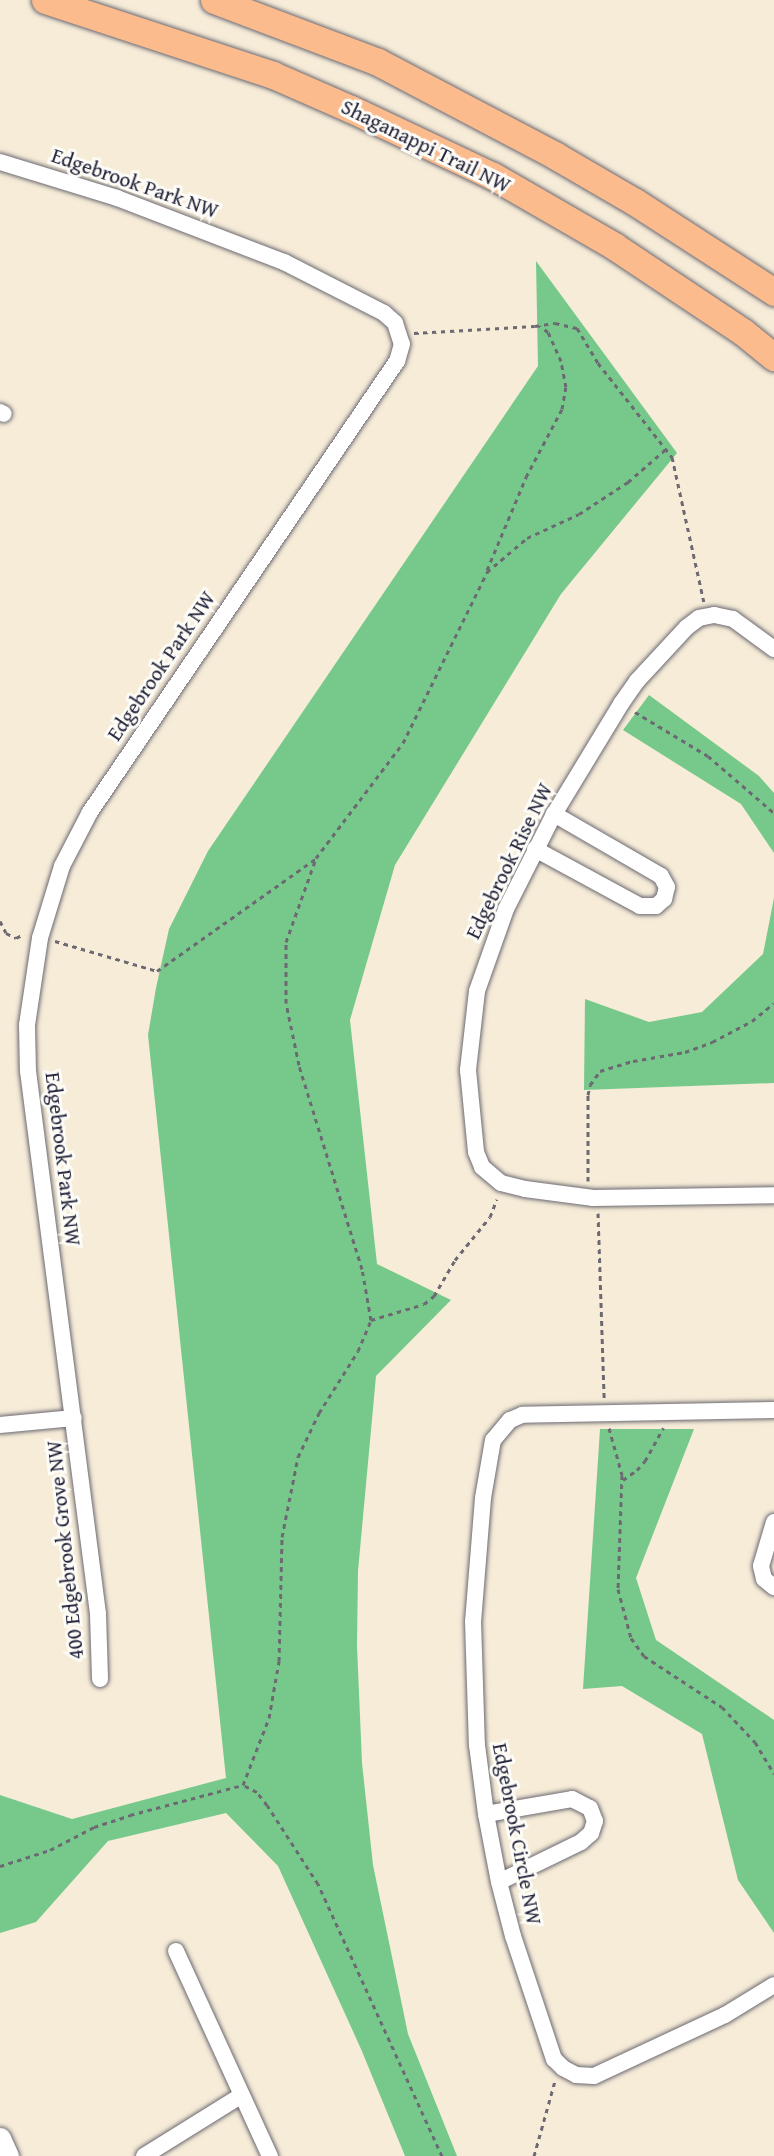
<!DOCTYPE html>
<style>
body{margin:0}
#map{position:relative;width:774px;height:2156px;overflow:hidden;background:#f6ecd8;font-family:"Gentium Book Plus",serif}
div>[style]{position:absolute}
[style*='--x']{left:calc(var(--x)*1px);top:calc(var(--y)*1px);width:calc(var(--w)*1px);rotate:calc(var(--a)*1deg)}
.green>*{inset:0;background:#76c98b}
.path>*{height:3px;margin-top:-1.5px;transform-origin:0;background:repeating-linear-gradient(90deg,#6c6972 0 4.5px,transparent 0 9px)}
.roads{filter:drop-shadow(0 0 2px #6c6972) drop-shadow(0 0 2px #6c6972)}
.minor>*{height:16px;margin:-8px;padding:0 8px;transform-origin:8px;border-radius:8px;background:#fff}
.tertiary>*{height:21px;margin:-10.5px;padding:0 10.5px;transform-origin:10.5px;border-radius:10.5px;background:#fff}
.primary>*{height:27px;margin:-13.5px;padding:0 13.5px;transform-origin:13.5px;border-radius:13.5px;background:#fbbb8d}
span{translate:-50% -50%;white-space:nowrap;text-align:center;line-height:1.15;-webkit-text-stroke:6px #fdfcf7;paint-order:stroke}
.street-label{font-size:21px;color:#22223b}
</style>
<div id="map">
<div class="green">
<div style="clip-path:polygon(536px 261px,677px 453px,561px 594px,395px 865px,350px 1020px,377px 1264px,451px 1300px,376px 1376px,358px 1571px,357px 1646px,362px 1763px,373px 1865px,408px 2034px,457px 2156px,405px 2156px,361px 2049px,278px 1866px,226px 1813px,108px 1841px,36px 1922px,0 1933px,0 1795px,72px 1819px,226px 1778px,148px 1035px,156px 988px,169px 929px,208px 851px,538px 366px)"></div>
<div style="clip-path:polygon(649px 695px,759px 776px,774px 793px,774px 853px,741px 804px,623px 730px)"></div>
<div style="clip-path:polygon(774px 898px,774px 1083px,584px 1090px,585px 999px,649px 1022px,702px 1012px,763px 954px)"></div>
<div style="clip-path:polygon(600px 1429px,694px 1429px,636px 1578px,656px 1640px,774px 1720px,774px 1933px,738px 1880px,702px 1734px,622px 1686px,583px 1689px)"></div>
</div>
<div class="path">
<div style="--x:414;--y:333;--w:121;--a:-3.3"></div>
<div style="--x:535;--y:326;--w:20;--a:-9"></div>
<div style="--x:555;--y:323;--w:23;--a:13"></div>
<div style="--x:577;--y:328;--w:41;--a:59"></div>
<div style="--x:598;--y:363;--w:120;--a:51.8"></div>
<div style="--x:672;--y:457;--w:148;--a:77.6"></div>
<div style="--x:487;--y:570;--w:101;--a:-67.2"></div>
<div style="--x:526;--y:477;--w:77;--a:-62.1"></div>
<div style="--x:562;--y:409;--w:22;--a:-80"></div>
<div style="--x:566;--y:387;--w:26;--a:-101"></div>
<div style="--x:561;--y:361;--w:32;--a:-114"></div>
<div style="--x:548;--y:332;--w:10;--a:-143"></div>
<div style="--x:635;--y:712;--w:85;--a:31.1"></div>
<div style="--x:708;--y:756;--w:87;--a:40.8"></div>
<div style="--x:0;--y:921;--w:13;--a:63"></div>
<div style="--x:6;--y:933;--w:11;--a:27"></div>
<div style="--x:16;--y:938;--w:9;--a:-27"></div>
<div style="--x:55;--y:941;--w:106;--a:16.4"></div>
<div style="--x:157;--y:971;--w:194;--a:-35.3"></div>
<div style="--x:588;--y:1181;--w:86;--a:-90"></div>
<div style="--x:588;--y:1095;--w:10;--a:-79"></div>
<div style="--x:590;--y:1085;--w:17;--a:-54"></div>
<div style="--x:600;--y:1071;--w:34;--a:-17"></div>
<div style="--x:633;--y:1061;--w:53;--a:-9.8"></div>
<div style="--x:685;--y:1052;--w:29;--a:-20"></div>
<div style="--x:712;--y:1042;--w:45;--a:-27.7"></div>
<div style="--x:752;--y:1021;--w:28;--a:-39"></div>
<div style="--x:598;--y:1213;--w:185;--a:88.1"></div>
<div style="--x:371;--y:1320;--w:55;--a:-16.8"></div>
<div style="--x:424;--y:1304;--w:13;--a:-39"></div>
<div style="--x:434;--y:1296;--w:42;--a:-59.7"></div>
<div style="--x:455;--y:1260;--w:55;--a:-50.9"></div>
<div style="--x:490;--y:1217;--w:19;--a:-69"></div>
<div style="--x:609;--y:1428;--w:49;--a:74.5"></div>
<div style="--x:622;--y:1475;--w:114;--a:92"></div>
<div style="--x:618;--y:1589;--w:51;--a:75.1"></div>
<div style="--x:631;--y:1638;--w:22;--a:54"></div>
<div style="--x:644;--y:1656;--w:93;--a:33.2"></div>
<div style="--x:722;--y:1707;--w:48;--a:46.7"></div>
<div style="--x:755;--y:1742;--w:37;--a:59"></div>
<div style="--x:623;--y:1480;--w:17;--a:-36"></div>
<div style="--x:637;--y:1470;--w:12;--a:-48"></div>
<div style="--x:645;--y:1461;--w:38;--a:-61"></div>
<div style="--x:0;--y:1866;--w:52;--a:-17.7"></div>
<div style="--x:50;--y:1850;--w:50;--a:-27.6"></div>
<div style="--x:94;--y:1827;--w:38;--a:-18"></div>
<div style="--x:130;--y:1815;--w:117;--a:-14.9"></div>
<div style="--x:442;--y:2156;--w:299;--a:-114.5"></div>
<div style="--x:318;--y:1884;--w:94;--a:-122.8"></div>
<div style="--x:267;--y:1805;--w:16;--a:-128"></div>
<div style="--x:257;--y:1792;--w:16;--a:-153"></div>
<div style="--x:243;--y:1785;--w:72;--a:-68.8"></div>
<div style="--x:269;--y:1718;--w:58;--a:-80"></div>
<div style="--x:279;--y:1661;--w:124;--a:-88.6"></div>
<div style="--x:282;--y:1537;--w:82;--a:-78.7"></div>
<div style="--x:298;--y:1457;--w:49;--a:-64.5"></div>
<div style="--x:319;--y:1413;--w:73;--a:-57.8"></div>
<div style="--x:358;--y:1351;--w:34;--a:-67"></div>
<div style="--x:371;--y:1320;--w:52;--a:-100"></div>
<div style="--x:362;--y:1269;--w:214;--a:-107.2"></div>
<div style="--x:299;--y:1065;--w:63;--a:-101.8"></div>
<div style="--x:286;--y:1003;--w:61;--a:-90"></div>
<div style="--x:286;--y:942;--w:89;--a:-70.3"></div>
<div style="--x:316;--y:858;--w:144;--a:-52.9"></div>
<div style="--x:403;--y:743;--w:191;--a:-63.8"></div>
<div style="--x:487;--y:572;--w:52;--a:-40.4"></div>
<div style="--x:527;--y:538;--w:57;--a:-24.8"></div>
<div style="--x:579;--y:514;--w:59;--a:-33.1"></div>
<div style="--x:628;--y:482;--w:50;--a:-41"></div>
<div style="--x:534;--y:2156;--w:78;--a:-74.4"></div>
</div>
<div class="roads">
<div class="minor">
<div style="--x:0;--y:162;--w:122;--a:17.1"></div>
<div style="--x:117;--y:198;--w:179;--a:21"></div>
<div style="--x:284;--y:262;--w:112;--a:27"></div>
<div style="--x:384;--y:313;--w:15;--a:42"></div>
<div style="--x:395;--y:323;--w:22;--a:72"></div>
<div style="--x:402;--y:344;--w:18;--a:106"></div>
<div style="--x:397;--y:361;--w:546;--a:124.24"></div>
<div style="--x:90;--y:812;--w:61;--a:117.4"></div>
<div style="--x:62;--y:866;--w:75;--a:107"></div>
<div style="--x:40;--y:938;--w:88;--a:98.5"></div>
<div style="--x:27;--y:1025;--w:46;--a:88.8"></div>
<div style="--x:28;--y:1071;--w:547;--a:82.65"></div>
<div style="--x:98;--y:1614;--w:65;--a:88.2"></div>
<div style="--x:0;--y:412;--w:4;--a:27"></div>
<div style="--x:774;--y:649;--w:51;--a:-143.8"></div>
<div style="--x:733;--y:619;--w:19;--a:-168"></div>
<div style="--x:714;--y:615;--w:15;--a:169"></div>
<div style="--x:699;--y:618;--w:15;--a:143"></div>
<div style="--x:687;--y:627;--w:74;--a:132.8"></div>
<div style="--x:637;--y:681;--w:28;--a:125"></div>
<div style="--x:621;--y:704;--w:129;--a:121.3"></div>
<div style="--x:554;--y:814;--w:106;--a:116.8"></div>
<div style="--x:506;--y:909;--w:87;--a:109.5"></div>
<div style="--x:477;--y:991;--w:80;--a:96.5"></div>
<div style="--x:468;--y:1070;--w:82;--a:84.4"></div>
<div style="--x:476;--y:1152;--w:16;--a:68"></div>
<div style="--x:482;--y:1167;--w:25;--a:40"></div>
<div style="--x:501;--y:1183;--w:25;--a:14"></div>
<div style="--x:525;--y:1189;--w:69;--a:7.5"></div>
<div style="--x:593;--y:1198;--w:181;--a:-0.9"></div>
<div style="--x:535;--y:849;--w:119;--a:28.5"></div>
<div style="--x:640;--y:906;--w:16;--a:0"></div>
<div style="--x:656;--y:906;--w:11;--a:-41"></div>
<div style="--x:664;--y:899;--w:12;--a:-76"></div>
<div style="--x:667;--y:887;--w:13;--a:-119"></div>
<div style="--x:661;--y:876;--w:124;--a:-149.9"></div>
<div style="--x:774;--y:1410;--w:252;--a:178.9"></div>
<div style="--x:522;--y:1415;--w:13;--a:157"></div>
<div style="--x:510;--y:1420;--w:26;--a:130"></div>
<div style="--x:493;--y:1440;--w:59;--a:99.8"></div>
<div style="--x:483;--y:1498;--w:123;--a:94.6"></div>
<div style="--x:473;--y:1621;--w:124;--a:88.2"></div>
<div style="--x:477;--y:1745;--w:70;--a:82.6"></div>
<div style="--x:486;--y:1814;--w:69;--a:79.2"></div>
<div style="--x:499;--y:1882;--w:56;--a:75.5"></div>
<div style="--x:513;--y:1936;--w:130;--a:71.6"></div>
<div style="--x:554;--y:2059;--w:13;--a:45"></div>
<div style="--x:563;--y:2068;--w:15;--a:28"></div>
<div style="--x:576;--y:2075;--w:18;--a:3"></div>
<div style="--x:594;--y:2076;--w:145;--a:-25"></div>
<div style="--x:725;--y:2015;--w:57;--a:-31.5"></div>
<div style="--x:0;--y:1425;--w:74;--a:-5.4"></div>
<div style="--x:774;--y:1522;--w:46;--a:106.5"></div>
<div style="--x:761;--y:1566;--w:13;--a:77"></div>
<div style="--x:764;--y:1579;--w:13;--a:39"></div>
<div style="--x:486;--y:1814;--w:87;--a:-9.9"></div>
<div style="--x:572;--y:1799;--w:20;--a:27"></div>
<div style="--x:590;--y:1808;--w:14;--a:69"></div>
<div style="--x:595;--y:1821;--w:13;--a:108"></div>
<div style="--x:591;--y:1833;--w:13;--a:138"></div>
<div style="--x:581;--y:1842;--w:91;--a:154"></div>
<div style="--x:176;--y:1951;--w:226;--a:65.4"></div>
<div style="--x:144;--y:2156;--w:115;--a:-31.9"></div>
</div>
<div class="tertiary">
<div style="--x:0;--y:2138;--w:20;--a:66"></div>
</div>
<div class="primary">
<div style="--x:45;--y:0;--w:240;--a:18.2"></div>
<div style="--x:273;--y:75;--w:85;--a:23.6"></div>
<div style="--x:351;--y:109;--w:157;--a:25.3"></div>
<div style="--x:493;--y:176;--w:140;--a:30"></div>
<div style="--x:614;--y:246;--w:155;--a:33.7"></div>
<div style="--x:743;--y:332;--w:40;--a:39"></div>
<div style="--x:214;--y:0;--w:175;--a:20.7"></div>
<div style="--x:378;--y:62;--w:201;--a:27.8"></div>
<div style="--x:556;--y:156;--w:91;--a:30.2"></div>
<div style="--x:635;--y:202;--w:166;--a:32.9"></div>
</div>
</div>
<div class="street-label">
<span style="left:426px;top:146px;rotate:26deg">Shaganappi Trail NW</span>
<span style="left:135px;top:183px;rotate:19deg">Edgebrook Park NW</span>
<span style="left:161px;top:666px;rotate:-56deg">Edgebrook Park NW</span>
<span style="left:509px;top:861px;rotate:-64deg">Edgebrook Rise NW</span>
<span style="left:63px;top:1159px;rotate:83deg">Edgebrook Park NW</span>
<span style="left:65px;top:1550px;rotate:-96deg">400 Edgebrook Grove NW</span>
<span style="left:517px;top:1834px;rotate:79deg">Edgebrook Circle NW</span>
</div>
</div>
